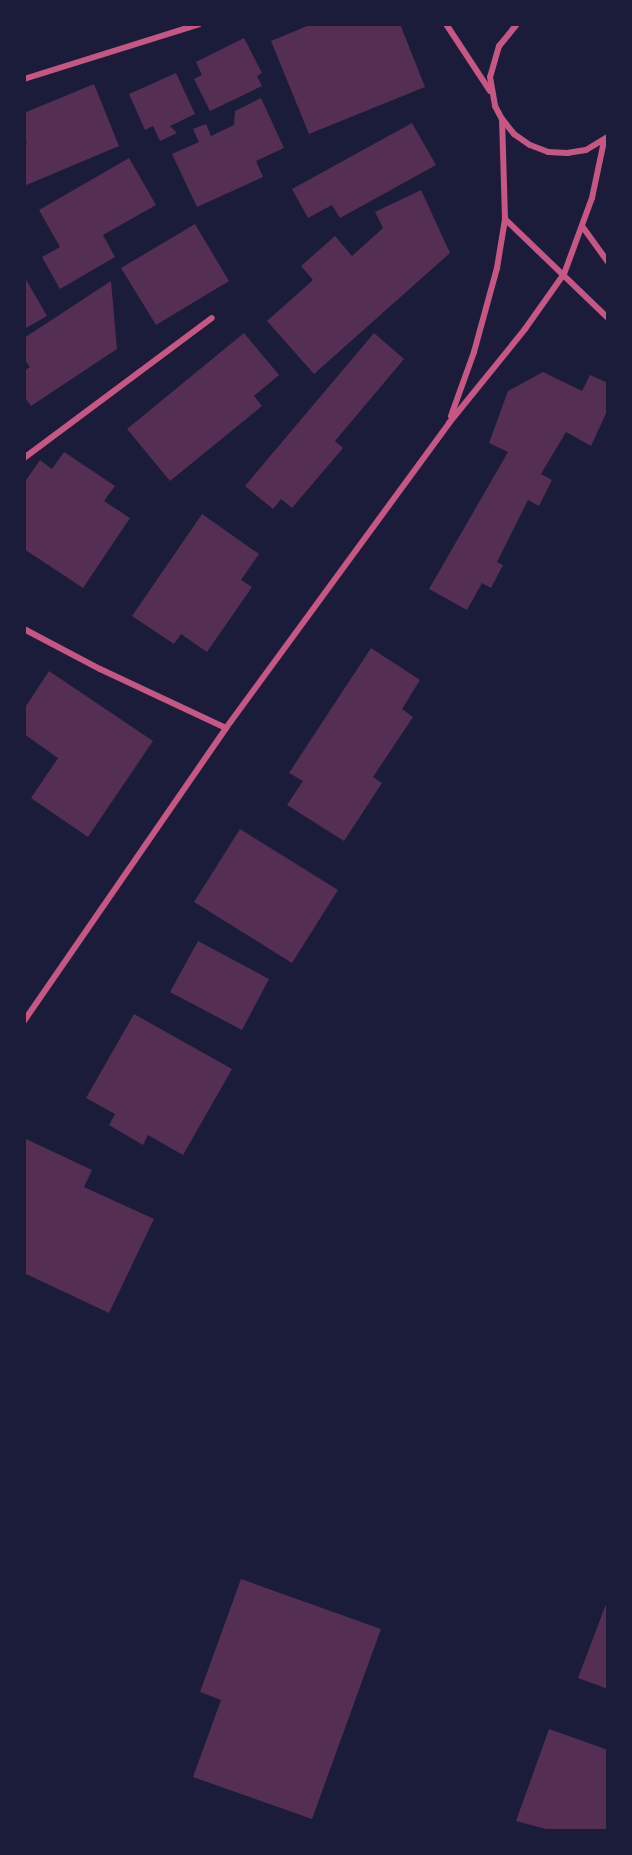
<!DOCTYPE html>
<style>
body{margin:0}
#map{position:relative;width:632px;height:1855px;overflow:hidden;background:#1b1b3a;font-family:Lora,serif}
div>[style]{position:absolute}
[style*='--x']{left:calc(var(--x)*1px);top:calc(var(--y)*1px);width:calc(var(--w)*1px);rotate:calc(var(--a)*1deg)}
.building>*{inset:0;background:#542f53}
.minor>*{height:6px;margin:-3px;padding:0 3px;transform-origin:3px;border-radius:3px;background:#c65784}
span{translate:-50% -50%;white-space:nowrap;text-align:center;line-height:1.15;-webkit-text-stroke:6px #1b1b3a;paint-order:stroke}
.frame{position:absolute;inset:0;border:26px solid #1b1b3a;pointer-events:none}
</style>
<div id="map">
<div class="building">
<div style="clip-path:polygon(312px 24px,400px 24px,425px 87px,309px 134px,271px 41px)"></div>
<div style="clip-path:polygon(244px 38px,262px 73px,257px 76px,262px 86px,210px 111px,194px 79px,202px 75px,196px 62px)"></div>
<div style="clip-path:polygon(176px 73px,195px 114px,170px 126px,177px 133px,160px 141px,153px 126px,145px 130px,129px 94px)"></div>
<div style="clip-path:polygon(94px 84px,119px 146px,24px 186px,24px 145px,27px 143px,24px 136px,24px 113px)"></div>
<div style="clip-path:polygon(261px 98px,284px 148px,256px 161px,263px 177px,197px 207px,172px 154px,199px 142px,193px 129px,206px 124px,211px 136px,234px 125px,235px 111px)"></div>
<div style="clip-path:polygon(412px 123px,436px 165px,340px 218px,332px 205px,308px 218px,292px 189px)"></div>
<div style="clip-path:polygon(129px 158px,156px 205px,103px 235px,115px 257px,60px 289px,42px 257px,60px 247px,39px 210px)"></div>
<div style="clip-path:polygon(421px 190px,450px 253px,314px 374px,267px 321px,313px 280px,301px 266px,335px 236px,352px 256px,383px 228px,375px 212px)"></div>
<div style="clip-path:polygon(195px 224px,229px 281px,156px 325px,121px 268px)"></div>
<div style="clip-path:polygon(24px 276px,47px 316px,24px 329px)"></div>
<div style="clip-path:polygon(111px 281px,117px 349px,31px 406px,24px 396px,24px 371px,30px 367px,24px 359px,24px 338px)"></div>
<div style="clip-path:polygon(244px 333px,279px 375px,254px 396px,262px 406px,170px 481px,127px 429px)"></div>
<div style="clip-path:polygon(374px 333px,404px 359px,335px 441px,343px 448px,292px 508px,281px 499px,273px 509px,245px 486px)"></div>
<div style="clip-path:polygon(543px 372px,582px 391px,590px 375px,608px 383px,608px 409px,591px 446px,566px 432px,541px 474px,552px 480px,539px 506px,528px 500px,497px 562px,503px 565px,491px 588px,482px 583px,467px 610px,429px 589px,508px 452px,489px 443px,508px 391px)"></div>
<div style="clip-path:polygon(64px 452px,115px 486px,104px 501px,130px 518px,83px 588px,24px 549px,24px 483px,40px 460px,52px 469px)"></div>
<div style="clip-path:polygon(202px 514px,259px 554px,241px 580px,252px 587px,207px 652px,181px 634px,174px 644px,132px 616px)"></div>
<div style="clip-path:polygon(371px 648px,420px 680px,402px 709px,413px 717px,373px 777px,382px 783px,344px 841px,287px 805px,303px 781px,289px 773px)"></div>
<div style="clip-path:polygon(49px 671px,153px 741px,88px 837px,31px 798px,58px 758px,24px 734px,24px 709px)"></div>
<div style="clip-path:polygon(240px 829px,338px 890px,292px 963px,194px 902px)"></div>
<div style="clip-path:polygon(198px 941px,269px 979px,242px 1030px,170px 992px)"></div>
<div style="clip-path:polygon(134px 1014px,232px 1069px,183px 1155px,148px 1135px,143px 1145px,109px 1125px,115px 1114px,86px 1098px)"></div>
<div style="clip-path:polygon(24px 1138px,92px 1170px,84px 1187px,154px 1219px,109px 1313px,24px 1273px)"></div>
<div style="clip-path:polygon(241px 1579px,381px 1629px,312px 1819px,193px 1777px,221px 1700px,200px 1692px)"></div>
<div style="clip-path:polygon(608px 1599px,608px 1689px,578px 1678px)"></div>
<div style="clip-path:polygon(549px 1729px,608px 1750px,608px 1831px,553px 1831px,516px 1821px)"></div>
</div>
<div class="minor">
<div style="--x:446;--y:24;--w:80;--a:56.7"></div>
<div style="--x:517;--y:24;--w:28;--a:129"></div>
<div style="--x:499;--y:46;--w:32;--a:106"></div>
<div style="--x:490;--y:77;--w:29;--a:80"></div>
<div style="--x:495;--y:106;--w:15;--a:62"></div>
<div style="--x:502;--y:119;--w:19;--a:51"></div>
<div style="--x:514;--y:134;--w:19;--a:35"></div>
<div style="--x:530;--y:145;--w:19;--a:21"></div>
<div style="--x:548;--y:152;--w:19;--a:3"></div>
<div style="--x:567;--y:153;--w:19;--a:-9"></div>
<div style="--x:586;--y:150;--w:26;--a:-31"></div>
<div style="--x:24;--y:79;--w:183;--a:-17.4"></div>
<div style="--x:505;--y:219;--w:143;--a:43.9"></div>
<div style="--x:582;--y:226;--w:44;--a:54.2"></div>
<div style="--x:451;--y:416;--w:68;--a:-70.2"></div>
<div style="--x:474;--y:352;--w:87;--a:-74.7"></div>
<div style="--x:497;--y:268;--w:50;--a:-80.7"></div>
<div style="--x:505;--y:219;--w:100;--a:-91.7"></div>
<div style="--x:24;--y:458;--w:234;--a:-36.7"></div>
<div style="--x:24;--y:629;--w:86;--a:27.8"></div>
<div style="--x:100;--y:669;--w:139;--a:25.1"></div>
<div style="--x:24;--y:1021;--w:356;--a:-55.4"></div>
<div style="--x:226;--y:728;--w:378;--a:-53.8"></div>
<div style="--x:449;--y:423;--w:121;--a:-51"></div>
<div style="--x:525;--y:329;--w:67;--a:-54.7"></div>
<div style="--x:564;--y:274;--w:81;--a:-69.8"></div>
<div style="--x:592;--y:198;--w:58;--a:-78.1"></div>
</div>
<div class="frame"></div>
</div>
